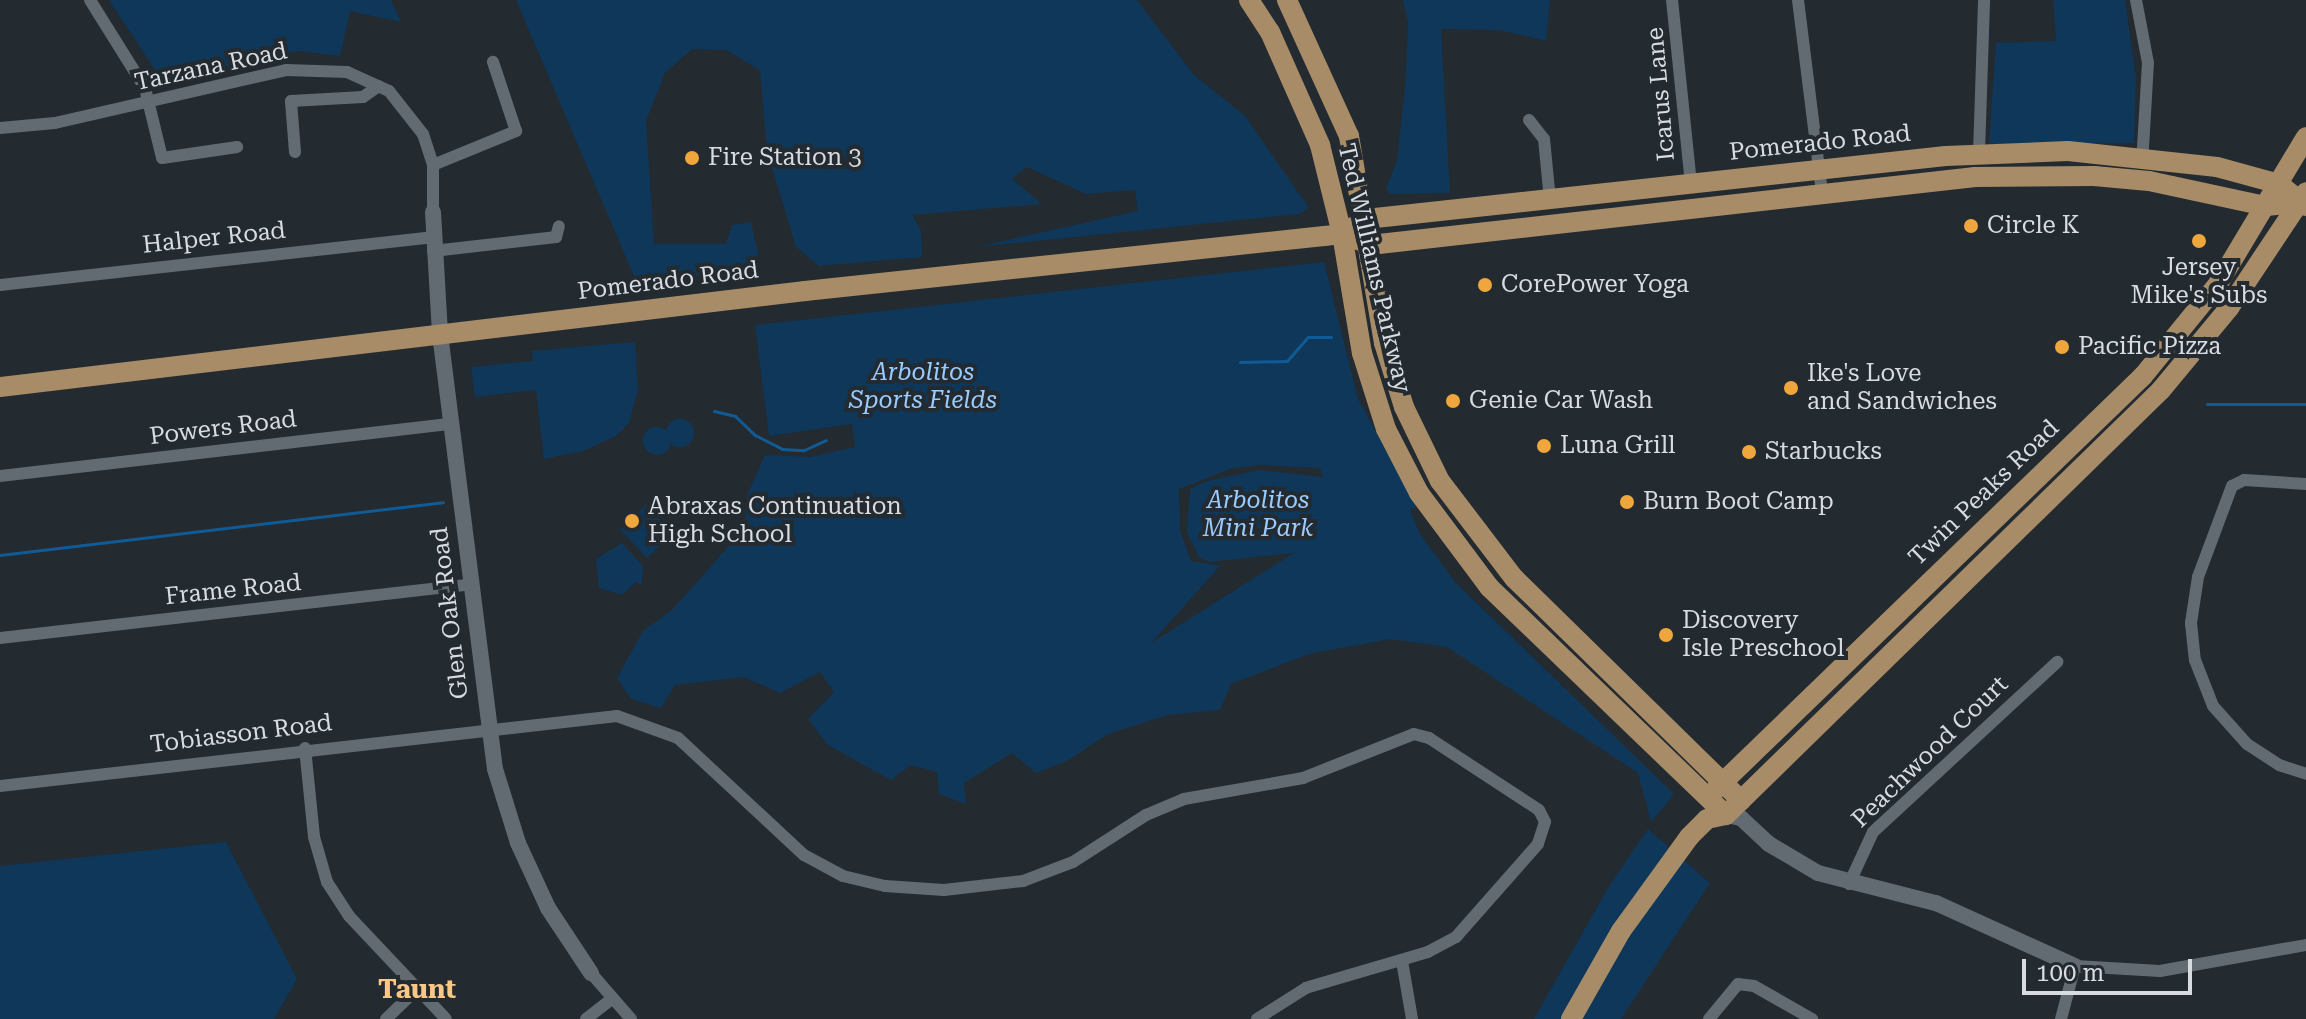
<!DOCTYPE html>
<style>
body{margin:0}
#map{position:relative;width:2306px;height:1019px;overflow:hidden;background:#232a30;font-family:"Roboto Serif",serif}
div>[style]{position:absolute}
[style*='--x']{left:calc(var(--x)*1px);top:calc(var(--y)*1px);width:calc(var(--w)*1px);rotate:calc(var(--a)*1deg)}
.green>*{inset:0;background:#0f3759}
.round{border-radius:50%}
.stream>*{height:3px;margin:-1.5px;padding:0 1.5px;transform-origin:1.5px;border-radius:1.5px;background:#105b95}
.minor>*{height:12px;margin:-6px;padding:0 6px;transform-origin:6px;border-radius:6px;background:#636b72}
.tertiary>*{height:16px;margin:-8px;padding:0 8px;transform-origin:8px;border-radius:8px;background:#636b72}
.primary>*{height:20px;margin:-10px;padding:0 10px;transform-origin:10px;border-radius:10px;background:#a78c67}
.dots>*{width:22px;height:22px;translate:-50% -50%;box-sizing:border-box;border:4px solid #232a30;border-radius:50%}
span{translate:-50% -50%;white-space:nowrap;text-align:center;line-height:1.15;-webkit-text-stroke:8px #232a30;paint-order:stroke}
.street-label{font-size:24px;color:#d8dce0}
.poi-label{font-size:24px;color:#d8dce0}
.left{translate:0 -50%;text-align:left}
.park-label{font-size:24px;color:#99cbfd;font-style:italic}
.neighbourhood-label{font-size:26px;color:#f9c786;font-weight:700}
.scale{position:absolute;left:2022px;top:959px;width:170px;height:36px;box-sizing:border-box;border:4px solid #d8dce0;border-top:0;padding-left:10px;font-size:24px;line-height:28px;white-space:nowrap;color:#d8dce0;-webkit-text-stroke:6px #232a30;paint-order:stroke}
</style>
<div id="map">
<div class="green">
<div style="clip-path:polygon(109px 0,391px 0,401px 22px,350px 11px,340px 56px,298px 51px,170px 82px,159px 76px)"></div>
<div style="clip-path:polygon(516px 0,1137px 0,1194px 75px,1245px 116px,1309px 208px,1299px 214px,976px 247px,1138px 211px,1135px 190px,1086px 194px,1027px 167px,1012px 179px,1042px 204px,912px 215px,921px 230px,922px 257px,819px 266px,796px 247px,767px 151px,760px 70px,726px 50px,692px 49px,665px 73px,646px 121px,654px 244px,726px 244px,732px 225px,751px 222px,759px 258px,750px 269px,637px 283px)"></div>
<div style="clip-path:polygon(1403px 0,1550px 0,1546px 41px,1499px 30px,1441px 29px,1450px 193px,1390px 194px,1386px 189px,1397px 160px,1405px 89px,1408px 23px)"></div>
<div style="clip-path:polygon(2053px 0,2125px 0,2136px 78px,2134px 143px,1989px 145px,1996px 43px,2056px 41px)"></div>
<div style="clip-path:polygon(evenodd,1324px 262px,1358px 399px,1417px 507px,1410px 510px,1420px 534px,1455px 582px,1674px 794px,1651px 822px,1638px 773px,1447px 647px,1390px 639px,1309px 654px,1231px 684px,1220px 710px,1168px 715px,1108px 734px,1067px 761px,1036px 773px,1012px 753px,964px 783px,966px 804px,939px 794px,937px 772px,911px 765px,891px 780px,828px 745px,808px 719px,834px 692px,820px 672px,780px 693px,744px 677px,675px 685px,661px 708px,631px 699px,617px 678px,643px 631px,672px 610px,745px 528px,746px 498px,765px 455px,810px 457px,855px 447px,852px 424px,769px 436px,755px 325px,1324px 262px,1260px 465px,1320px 468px,1323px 477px,1259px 470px,1207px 481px,1190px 489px,1187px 532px,1198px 556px,1209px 562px,1294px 553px,1151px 643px,1220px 566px,1191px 561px,1180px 531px,1179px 489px,1230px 469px,1260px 465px)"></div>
<div style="clip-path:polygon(635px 342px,638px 390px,629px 423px,616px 436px,583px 451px,544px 459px,536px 390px,475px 397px,471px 367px,533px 361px,532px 351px)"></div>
<div class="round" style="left:666px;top:419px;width:28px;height:28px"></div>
<div class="round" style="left:643px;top:427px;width:28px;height:28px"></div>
<div style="clip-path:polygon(646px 505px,673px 533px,647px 558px,620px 529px)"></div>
<div style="clip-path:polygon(622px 543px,643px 566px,642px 585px,636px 582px,622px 595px,599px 588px,596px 559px)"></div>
<div style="clip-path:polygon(1648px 829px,1710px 883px,1621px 1019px,1534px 1019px,1609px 886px)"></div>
<div style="clip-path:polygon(226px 842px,297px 979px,274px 1019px,0 1019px,0 866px)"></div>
</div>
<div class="stream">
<div style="--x:1240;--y:362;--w:47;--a:-1.2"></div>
<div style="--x:1287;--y:361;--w:32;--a:-49"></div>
<div style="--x:1308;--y:337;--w:23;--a:0"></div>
<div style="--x:2207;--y:404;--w:99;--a:0"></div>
<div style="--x:714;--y:411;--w:22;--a:13"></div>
<div style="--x:735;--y:416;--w:28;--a:44"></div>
<div style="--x:755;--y:435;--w:30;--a:27"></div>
<div style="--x:782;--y:449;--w:22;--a:3"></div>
<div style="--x:804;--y:450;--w:24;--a:-24"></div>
<div style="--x:0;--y:555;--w:446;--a:-6.8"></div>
</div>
<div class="minor">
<div style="--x:90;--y:0;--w:104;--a:58"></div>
<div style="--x:145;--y:88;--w:72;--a:76.3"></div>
<div style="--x:162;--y:158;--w:76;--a:-8.3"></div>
<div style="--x:1672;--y:0;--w:184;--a:84.1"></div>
<div style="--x:1798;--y:0;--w:194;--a:82.9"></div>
<div style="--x:2136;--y:0;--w:64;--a:79.2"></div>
<div style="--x:2148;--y:63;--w:100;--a:93.4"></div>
<div style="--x:1529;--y:120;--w:24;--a:52"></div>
<div style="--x:1544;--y:139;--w:61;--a:84.4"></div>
<div style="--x:0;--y:128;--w:55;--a:-5.2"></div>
<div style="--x:55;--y:123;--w:237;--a:-12.9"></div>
<div style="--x:286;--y:70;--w:61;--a:1.9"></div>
<div style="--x:347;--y:72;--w:46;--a:24.3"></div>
<div style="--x:389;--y:91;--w:55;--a:51.7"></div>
<div style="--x:423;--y:134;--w:33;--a:72"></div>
<div style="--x:433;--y:165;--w:47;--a:90"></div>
<div style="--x:295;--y:152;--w:51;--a:-94.5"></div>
<div style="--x:291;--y:101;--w:72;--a:-3.2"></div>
<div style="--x:363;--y:97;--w:19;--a:-35"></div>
<div style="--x:1979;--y:153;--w:153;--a:-88.1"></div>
<div style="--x:433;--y:165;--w:90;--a:-22.3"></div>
<div style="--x:516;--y:131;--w:73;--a:-108.4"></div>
<div style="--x:433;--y:251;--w:124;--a:-6.5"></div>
<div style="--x:556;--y:237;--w:11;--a:-75"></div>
<div style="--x:0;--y:285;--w:435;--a:-6.3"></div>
<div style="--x:0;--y:476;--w:454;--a:-6.6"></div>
<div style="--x:2306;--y:484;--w:62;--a:-176.3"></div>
<div style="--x:2244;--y:480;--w:13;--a:153"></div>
<div style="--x:2232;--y:486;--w:97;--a:110.5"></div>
<div style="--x:2198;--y:577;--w:47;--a:98.7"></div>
<div style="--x:2191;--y:623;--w:37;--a:84"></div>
<div style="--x:2195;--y:660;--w:49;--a:68.6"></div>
<div style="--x:2213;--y:706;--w:51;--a:48.2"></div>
<div style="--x:2247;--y:744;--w:38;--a:33"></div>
<div style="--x:2279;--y:765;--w:28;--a:18"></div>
<div style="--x:0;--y:638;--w:474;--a:-6.5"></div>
<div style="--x:305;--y:748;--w:89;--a:84.2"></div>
<div style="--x:314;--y:837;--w:47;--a:73.9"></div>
<div style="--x:327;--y:882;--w:40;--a:57.1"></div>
<div style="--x:349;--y:916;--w:141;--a:46.7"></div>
<div style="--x:0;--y:786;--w:621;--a:-6.47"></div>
<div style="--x:617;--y:716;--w:65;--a:19.8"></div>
<div style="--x:678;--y:738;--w:172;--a:42.9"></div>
<div style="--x:804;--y:855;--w:44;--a:28.3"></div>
<div style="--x:843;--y:876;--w:43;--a:13.4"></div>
<div style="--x:885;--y:886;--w:59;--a:3.9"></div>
<div style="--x:944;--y:890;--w:80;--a:-6.5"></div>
<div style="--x:1023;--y:881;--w:53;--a:-20.8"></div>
<div style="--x:1073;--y:862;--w:87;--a:-32.8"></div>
<div style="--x:1146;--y:815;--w:41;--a:-22.8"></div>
<div style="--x:1184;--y:799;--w:121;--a:-10"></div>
<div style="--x:1303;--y:778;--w:119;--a:-21.6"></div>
<div style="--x:1414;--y:734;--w:16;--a:15"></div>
<div style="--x:1429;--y:738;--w:131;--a:33.2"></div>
<div style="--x:1539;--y:810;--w:13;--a:63"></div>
<div style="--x:1545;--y:822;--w:23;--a:108"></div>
<div style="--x:1538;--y:844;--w:124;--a:131.4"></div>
<div style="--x:1456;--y:937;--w:32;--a:152"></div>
<div style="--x:1428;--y:952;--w:127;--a:163.6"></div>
<div style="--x:1306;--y:988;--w:58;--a:147.7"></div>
<div style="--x:1849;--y:884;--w:57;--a:-65.2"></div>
<div style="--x:1873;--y:832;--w:251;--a:-42.7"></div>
<div style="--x:1402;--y:961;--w:59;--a:80.2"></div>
<div style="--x:591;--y:973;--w:61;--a:49"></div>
<div style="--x:386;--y:1019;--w:43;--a:-44.1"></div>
<div style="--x:586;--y:1019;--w:33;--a:-38"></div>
<div style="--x:1709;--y:1019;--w:45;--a:-50.4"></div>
<div style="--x:1738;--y:984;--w:16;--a:7"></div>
<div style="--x:1754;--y:986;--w:67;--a:29.6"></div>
<div style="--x:2061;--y:1019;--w:55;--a:-75.2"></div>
<div style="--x:2075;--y:966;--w:85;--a:3.4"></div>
<div style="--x:2160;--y:971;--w:148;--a:-10.1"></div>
</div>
<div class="tertiary">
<div style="--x:433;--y:212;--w:122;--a:86.7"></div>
<div style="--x:440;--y:334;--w:438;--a:82.8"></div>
<div style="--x:495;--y:769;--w:77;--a:72.7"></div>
<div style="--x:518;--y:843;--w:72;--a:65.2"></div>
<div style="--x:548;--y:908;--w:78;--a:56.5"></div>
<div style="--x:1726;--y:815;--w:15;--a:11"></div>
<div style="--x:1741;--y:818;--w:38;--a:43"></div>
<div style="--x:1769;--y:844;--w:57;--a:30.6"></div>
<div style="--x:1818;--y:873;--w:122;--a:14.3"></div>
<div style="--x:1936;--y:903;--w:153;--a:24.4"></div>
</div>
<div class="primary">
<div style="--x:1249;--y:0;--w:38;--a:57"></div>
<div style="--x:1270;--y:32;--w:124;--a:66.1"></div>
<div style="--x:1320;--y:145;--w:92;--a:76.1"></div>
<div style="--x:1342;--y:234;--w:121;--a:80.5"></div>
<div style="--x:1362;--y:353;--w:80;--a:72.5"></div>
<div style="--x:1386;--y:429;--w:72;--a:62.7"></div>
<div style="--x:1419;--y:493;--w:117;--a:53.3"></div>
<div style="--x:1489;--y:587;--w:329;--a:43.9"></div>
<div style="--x:1287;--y:0;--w:149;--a:65.5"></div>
<div style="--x:1349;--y:136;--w:210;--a:80.4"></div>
<div style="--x:1384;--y:343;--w:67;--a:72.6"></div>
<div style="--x:1404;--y:407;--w:82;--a:64.1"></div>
<div style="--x:1440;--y:481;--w:122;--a:52.7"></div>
<div style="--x:1514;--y:578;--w:318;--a:44.4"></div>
<div style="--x:1342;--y:234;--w:30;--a:21"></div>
<div style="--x:1370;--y:245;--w:609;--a:-6.41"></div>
<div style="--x:1975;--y:177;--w:119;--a:-0.5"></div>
<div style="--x:2094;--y:176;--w:55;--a:5.2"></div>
<div style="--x:2149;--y:181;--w:120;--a:12.1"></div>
<div style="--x:2266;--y:206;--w:33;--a:-5"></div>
<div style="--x:0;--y:387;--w:811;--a:-6.8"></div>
<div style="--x:805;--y:291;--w:522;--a:-6.05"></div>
<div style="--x:1324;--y:236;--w:18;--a:-6"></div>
<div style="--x:1342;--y:234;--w:28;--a:-32"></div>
<div style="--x:1366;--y:219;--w:583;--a:-6.2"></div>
<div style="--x:1946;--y:156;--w:122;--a:-2.3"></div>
<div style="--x:2068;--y:151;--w:150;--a:6.1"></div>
<div style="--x:2217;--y:167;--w:64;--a:15.3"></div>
<div style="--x:2279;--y:184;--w:35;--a:39"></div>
<div style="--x:1716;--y:789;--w:594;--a:-44.05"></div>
<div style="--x:2143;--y:376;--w:119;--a:-50.8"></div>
<div style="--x:2218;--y:284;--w:171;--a:-59.1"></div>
<div style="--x:1571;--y:1019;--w:101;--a:-60.4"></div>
<div style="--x:1621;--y:931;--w:116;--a:-54.1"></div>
<div style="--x:1689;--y:837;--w:25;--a:-45"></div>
<div style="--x:1707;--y:819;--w:19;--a:-12"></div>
<div style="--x:1726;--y:815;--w:608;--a:-44.33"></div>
<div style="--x:2161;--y:390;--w:107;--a:-50.3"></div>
<div style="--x:2229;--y:308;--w:139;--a:-56.4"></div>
</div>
<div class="dots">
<div style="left:692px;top:158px;background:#efa73d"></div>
<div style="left:1971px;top:226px;background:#efa73d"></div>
<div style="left:2199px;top:241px;background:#efa73d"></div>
<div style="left:1485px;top:285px;background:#efa73d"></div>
<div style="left:2062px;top:347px;background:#efa73d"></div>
<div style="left:1791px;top:388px;background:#efa73d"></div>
<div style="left:1453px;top:401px;background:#efa73d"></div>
<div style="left:1544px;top:446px;background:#efa73d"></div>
<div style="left:1749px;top:452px;background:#efa73d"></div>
<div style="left:1627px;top:502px;background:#efa73d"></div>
<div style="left:632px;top:521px;background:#efa73d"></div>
<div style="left:1666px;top:635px;background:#efa73d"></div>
</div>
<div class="street-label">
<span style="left:211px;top:67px;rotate:-12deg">Tarzana Road</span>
<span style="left:1661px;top:94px;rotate:-95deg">Icarus Lane</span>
<span style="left:1820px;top:143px;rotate:-6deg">Pomerado Road</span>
<span style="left:214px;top:238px;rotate:-6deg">Halper Road</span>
<span style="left:1374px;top:268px;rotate:77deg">Ted Williams Parkway</span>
<span style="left:668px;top:281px;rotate:-7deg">Pomerado Road</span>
<span style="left:223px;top:428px;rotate:-7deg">Powers Road</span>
<span style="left:1984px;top:493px;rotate:-44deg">Twin Peaks Road</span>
<span style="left:233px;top:590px;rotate:-6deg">Frame Road</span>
<span style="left:450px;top:613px;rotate:-97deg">Glen Oak Road</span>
<span style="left:241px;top:734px;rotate:-7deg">Tobiasson Road</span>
<span style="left:1930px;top:752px;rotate:-44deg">Peachwood Court</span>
</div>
<div class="poi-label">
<span class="left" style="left:708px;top:158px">Fire Station 3</span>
<span class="left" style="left:1987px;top:226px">Circle K</span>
<span style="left:2199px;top:282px">Jersey<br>Mike's Subs</span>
<span class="left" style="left:1501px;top:285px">CorePower Yoga</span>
<span class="left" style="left:2078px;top:347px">Pacific Pizza</span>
<span class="left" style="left:1807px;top:388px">Ike's Love<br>and Sandwiches</span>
<span class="left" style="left:1469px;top:401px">Genie Car Wash</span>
<span class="left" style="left:1560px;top:446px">Luna Grill</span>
<span class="left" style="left:1765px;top:452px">Starbucks</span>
<span class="left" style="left:1643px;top:502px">Burn Boot Camp</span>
<span class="left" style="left:648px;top:521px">Abraxas Continuation<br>High School</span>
<span class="left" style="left:1682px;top:635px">Discovery<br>Isle Preschool</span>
</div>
<div class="park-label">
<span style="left:923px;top:387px">Arbolitos<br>Sports Fields</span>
<span style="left:1258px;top:515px">Arbolitos<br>Mini Park</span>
</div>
<div class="neighbourhood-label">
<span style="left:417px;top:990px">Taunt</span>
</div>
<div class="scale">100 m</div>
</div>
